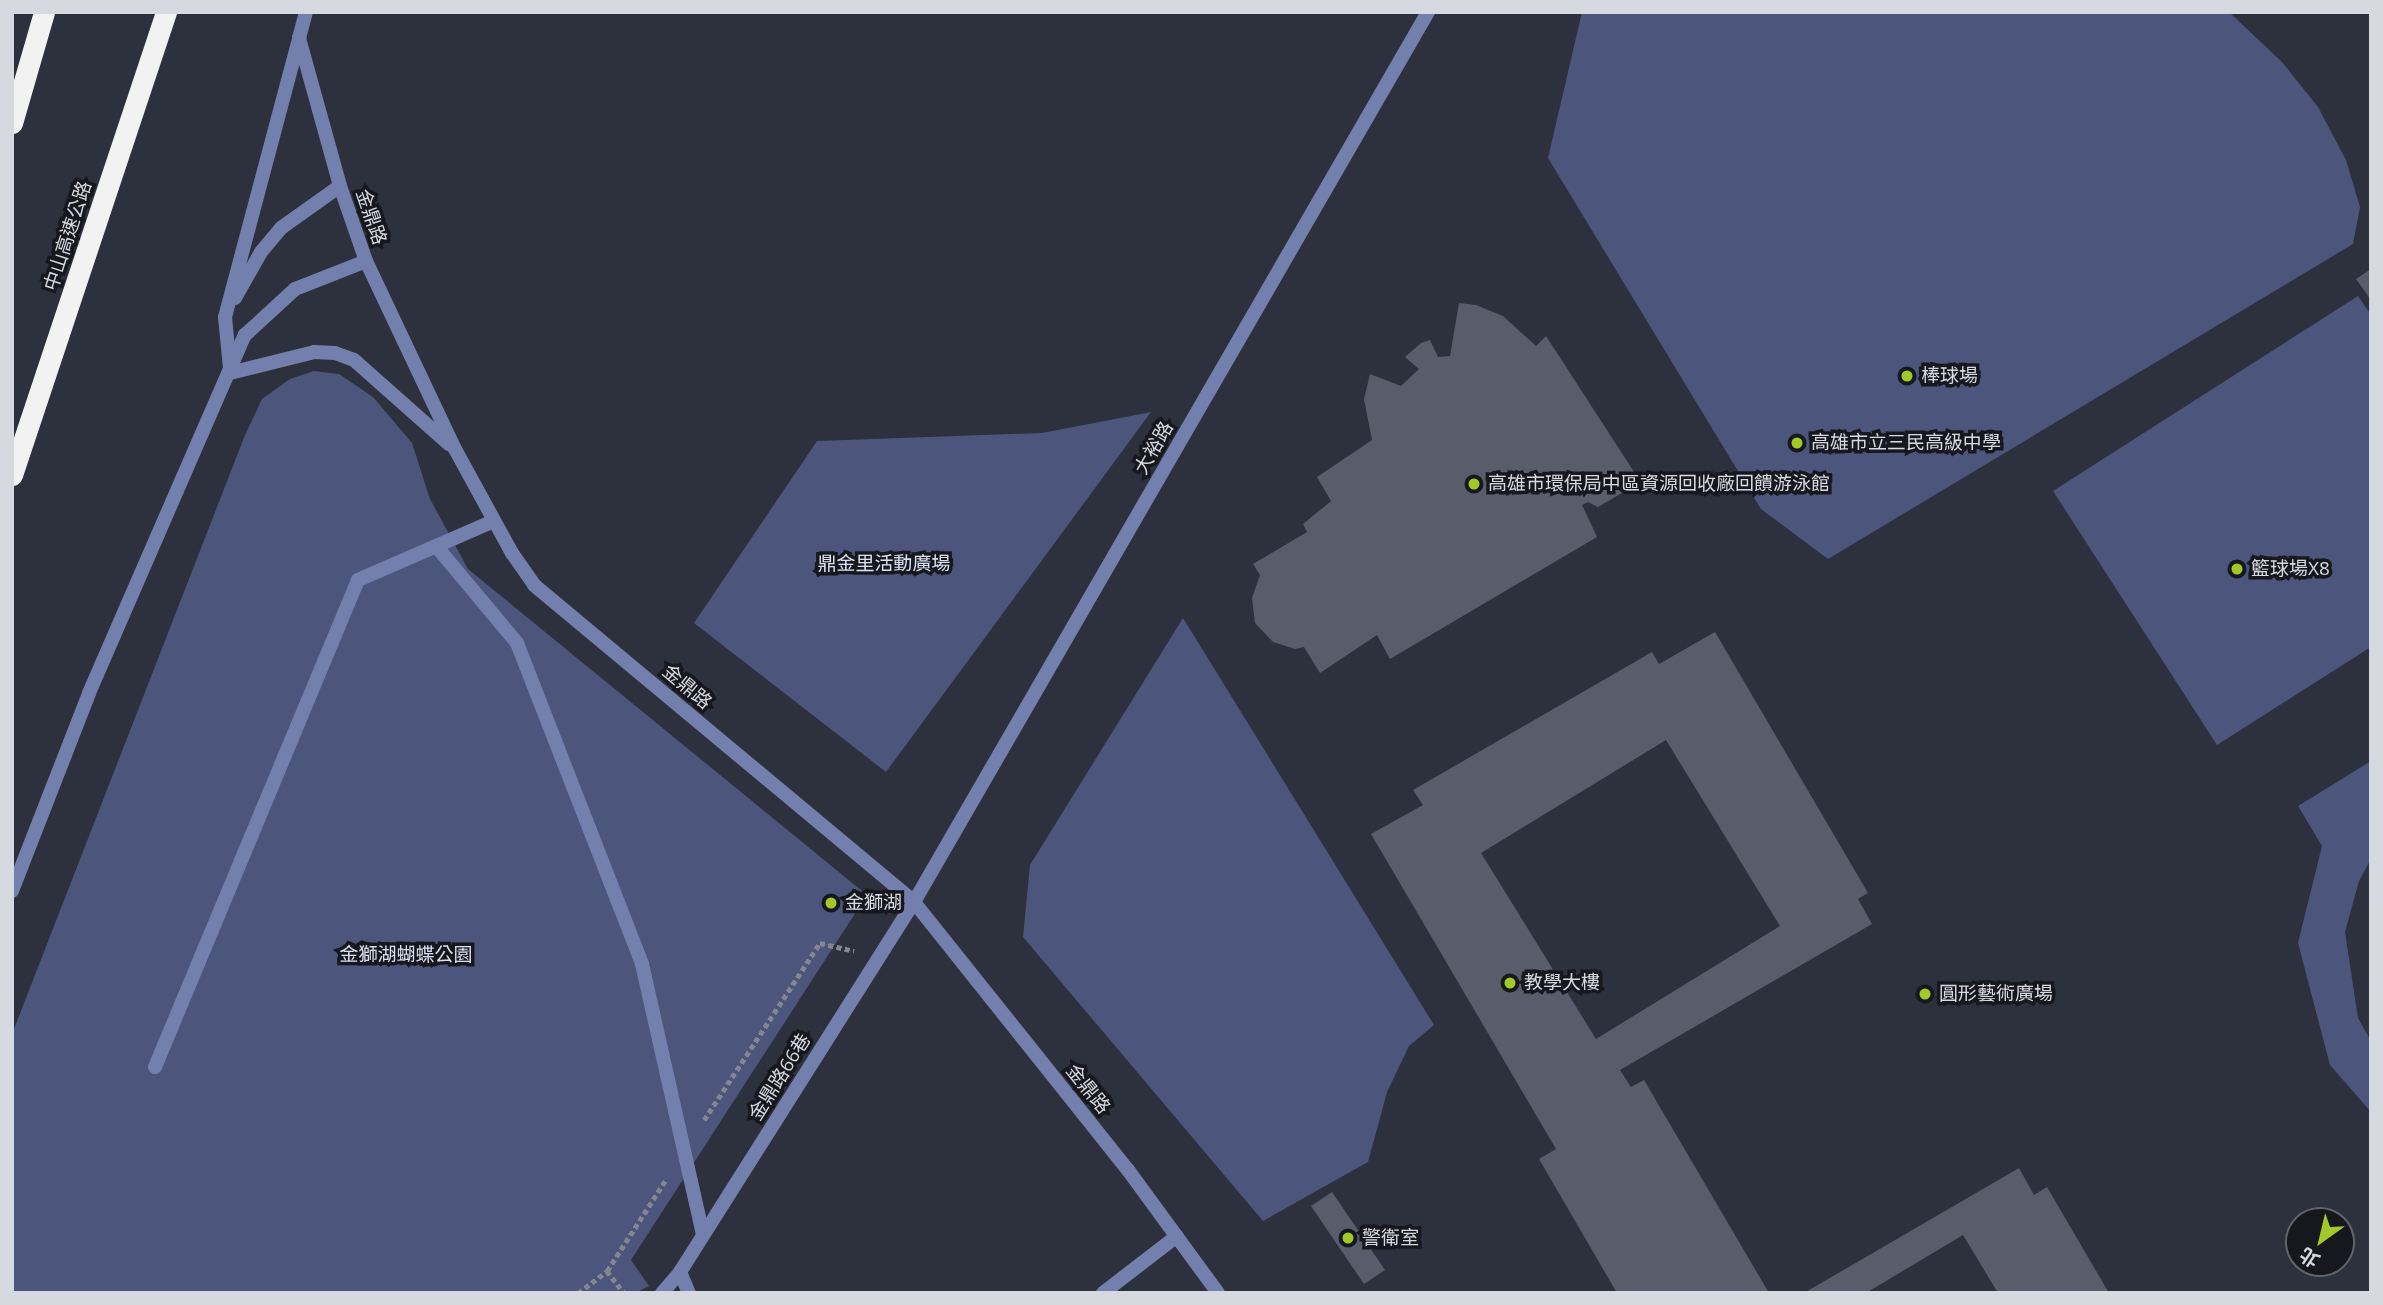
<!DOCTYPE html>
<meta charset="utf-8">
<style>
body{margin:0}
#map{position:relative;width:2383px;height:1305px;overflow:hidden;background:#2d303d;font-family:"Open Sans","Noto Sans TC",sans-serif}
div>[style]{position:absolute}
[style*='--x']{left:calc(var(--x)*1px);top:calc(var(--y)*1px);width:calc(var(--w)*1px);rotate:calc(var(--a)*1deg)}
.green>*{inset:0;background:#4c557c}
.building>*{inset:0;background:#595d6b}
.path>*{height:4.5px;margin-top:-2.25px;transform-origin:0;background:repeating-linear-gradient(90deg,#848791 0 5px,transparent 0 8.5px)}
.lane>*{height:14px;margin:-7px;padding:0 7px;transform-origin:7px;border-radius:7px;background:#737fad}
.street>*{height:14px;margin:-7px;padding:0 7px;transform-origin:7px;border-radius:7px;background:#737fad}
.highway>*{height:21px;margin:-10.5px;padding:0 10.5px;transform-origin:10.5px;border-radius:10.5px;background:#f2f2f2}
.dots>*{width:19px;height:19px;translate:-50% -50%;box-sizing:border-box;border:4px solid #17181e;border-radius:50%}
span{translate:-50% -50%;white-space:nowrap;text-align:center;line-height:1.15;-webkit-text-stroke:7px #17181e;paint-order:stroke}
.street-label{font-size:19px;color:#d7d9e1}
.poi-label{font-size:19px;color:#d7d9e1}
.left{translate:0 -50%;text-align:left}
.park-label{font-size:19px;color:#dae0f2}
.frame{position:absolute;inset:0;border:14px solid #d7d9e1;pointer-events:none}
.north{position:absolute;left:2285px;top:1207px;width:70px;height:70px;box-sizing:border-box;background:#17181e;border:2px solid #64656c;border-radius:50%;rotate:214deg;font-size:19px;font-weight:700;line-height:28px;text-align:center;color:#d7d9e1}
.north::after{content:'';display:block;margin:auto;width:24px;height:32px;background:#a2c928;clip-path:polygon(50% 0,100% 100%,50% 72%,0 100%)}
</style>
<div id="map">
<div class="green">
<div style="clip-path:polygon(1582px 12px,2229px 12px,2282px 62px,2318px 107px,2346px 160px,2360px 207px,2353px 244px,1828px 559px,1761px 509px,1548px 158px)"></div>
<div style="clip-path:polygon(2358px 296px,2371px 315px,2371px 647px,2217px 745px,2053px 491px)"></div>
<div style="clip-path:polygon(314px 371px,339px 374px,373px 397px,412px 443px,430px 499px,468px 569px,867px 895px,631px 1260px,649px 1286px,635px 1293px,12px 1293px,12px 1034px,245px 435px,262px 399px,290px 379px)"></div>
<div style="clip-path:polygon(1151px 412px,886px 772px,694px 623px,817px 441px,1042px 433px)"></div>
<div style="clip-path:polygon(1183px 618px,1434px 1025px,1409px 1046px,1387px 1092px,1368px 1162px,1263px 1221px,1023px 937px,1030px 865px)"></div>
<div style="clip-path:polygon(2371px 761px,2371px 859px,2359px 881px,2345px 932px,2358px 1018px,2371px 1041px,2371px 1112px,2330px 1065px,2298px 943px,2322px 846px,2298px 806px)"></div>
</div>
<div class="building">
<div style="clip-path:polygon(2371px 269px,2371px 300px,2356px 279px)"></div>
<div style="clip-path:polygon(1459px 303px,1476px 305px,1503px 316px,1536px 346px,1546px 336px,1638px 478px,1618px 489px,1622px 493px,1598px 507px,1588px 502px,1582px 505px,1597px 537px,1390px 659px,1377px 635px,1320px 673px,1304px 647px,1295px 649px,1273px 642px,1255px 623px,1252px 598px,1260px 575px,1253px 564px,1307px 532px,1303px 524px,1331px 501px,1317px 477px,1372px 440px,1364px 399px,1370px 374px,1401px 386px,1419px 369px,1405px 357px,1421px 343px,1430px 340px,1438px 357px,1450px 356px)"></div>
<div style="clip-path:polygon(evenodd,1715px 632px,1868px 893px,1858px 899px,1872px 924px,1620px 1070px,1631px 1087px,1644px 1080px,1769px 1293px,1617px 1293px,1539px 1159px,1556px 1149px,1371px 834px,1423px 805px,1413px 790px,1652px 652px,1659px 664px,1715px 632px,1666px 740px,1780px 926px,1596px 1039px,1481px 853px,1666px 740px)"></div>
<div style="clip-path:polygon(2019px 1168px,2034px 1195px,2047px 1187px,2109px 1293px,1998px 1293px,1963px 1235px,1866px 1293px,1804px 1293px)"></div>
<div style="clip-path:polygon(1332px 1192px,1385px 1270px,1364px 1284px,1311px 1206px)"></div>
</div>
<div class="path">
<div style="--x:704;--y:1120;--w:212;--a:-56.8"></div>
<div style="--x:820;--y:943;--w:35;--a:13"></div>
<div style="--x:607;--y:1271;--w:28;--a:52"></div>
<div style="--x:578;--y:1293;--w:36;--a:-37"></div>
<div style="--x:607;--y:1271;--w:107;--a:-57.2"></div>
</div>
<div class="lane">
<div style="--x:436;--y:546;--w:126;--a:50.1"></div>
<div style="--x:517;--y:643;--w:344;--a:68.7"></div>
<div style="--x:642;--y:964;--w:277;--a:77.3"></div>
<div style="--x:155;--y:1067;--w:528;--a:-67.37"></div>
<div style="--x:358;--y:580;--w:148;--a:-23.5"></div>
<div style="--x:662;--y:1293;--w:28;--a:-49"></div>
<div style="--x:680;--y:1272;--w:23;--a:67"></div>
<div style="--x:1103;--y:1293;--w:93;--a:-37.6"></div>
</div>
<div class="street">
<div style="--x:306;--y:12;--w:27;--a:105"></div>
<div style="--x:299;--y:38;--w:154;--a:74.5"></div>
<div style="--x:340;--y:186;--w:79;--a:70.9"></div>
<div style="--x:366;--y:261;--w:208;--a:64.7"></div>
<div style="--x:455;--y:449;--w:119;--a:61.3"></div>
<div style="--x:512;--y:553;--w:39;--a:55"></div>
<div style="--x:534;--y:585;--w:495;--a:39.8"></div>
<div style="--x:914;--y:902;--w:343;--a:51.4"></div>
<div style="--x:1128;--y:1170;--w:152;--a:53.8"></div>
<div style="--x:235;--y:298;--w:53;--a:-60.5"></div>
<div style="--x:261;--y:252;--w:31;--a:-50"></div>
<div style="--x:281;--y:228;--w:72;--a:-35.4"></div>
<div style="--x:230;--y:368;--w:51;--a:-95.6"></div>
<div style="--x:225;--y:317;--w:289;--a:-75.1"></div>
<div style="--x:230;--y:373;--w:87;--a:-14"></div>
<div style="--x:314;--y:352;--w:21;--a:3"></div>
<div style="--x:335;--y:353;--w:20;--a:20"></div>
<div style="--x:354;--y:360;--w:127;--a:41.5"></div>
<div style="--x:12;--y:891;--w:212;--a:-68.7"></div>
<div style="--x:89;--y:693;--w:391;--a:-66.5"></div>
<div style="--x:245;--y:335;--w:68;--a:-42.6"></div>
<div style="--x:295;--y:289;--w:76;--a:-21.5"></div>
<div style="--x:680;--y:1272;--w:438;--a:-57.7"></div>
<div style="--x:914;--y:902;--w:1028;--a:-59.99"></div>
</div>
<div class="highway">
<div style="--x:12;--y:123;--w:116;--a:-73.9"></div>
<div style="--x:12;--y:475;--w:488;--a:-71.6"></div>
</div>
<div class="dots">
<div style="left:1907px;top:376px;background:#a2c928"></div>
<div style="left:1797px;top:443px;background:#a2c928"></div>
<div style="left:1474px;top:484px;background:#a2c928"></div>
<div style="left:2237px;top:569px;background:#a2c928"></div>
<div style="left:831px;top:903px;background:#a2c928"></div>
<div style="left:1510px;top:983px;background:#a2c928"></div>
<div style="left:1925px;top:994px;background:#a2c928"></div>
<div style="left:1348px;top:1238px;background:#a2c928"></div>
</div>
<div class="street-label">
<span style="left:371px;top:217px;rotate:71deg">金鼎路</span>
<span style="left:68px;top:236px;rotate:-72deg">中山高速公路</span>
<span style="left:1154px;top:448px;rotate:-60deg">大裕路</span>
<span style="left:687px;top:687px;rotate:40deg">金鼎路</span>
<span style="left:780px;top:1077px;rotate:-58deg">金鼎路66巷</span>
<span style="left:1088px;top:1089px;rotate:51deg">金鼎路</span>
</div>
<div class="poi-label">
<span class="left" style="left:1921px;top:376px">棒球場</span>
<span class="left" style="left:1811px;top:443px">高雄市立三民高級中學</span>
<span class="left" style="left:1488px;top:484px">高雄市環保局中區資源回收廠回饋游泳館</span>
<span class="left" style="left:2251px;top:569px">籃球場X8</span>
<span class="left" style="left:845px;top:903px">金獅湖</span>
<span class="left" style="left:1524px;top:983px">教學大樓</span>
<span class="left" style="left:1939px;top:994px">圓形藝術廣場</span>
<span class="left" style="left:1362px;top:1238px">警衛室</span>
</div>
<div class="park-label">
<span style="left:884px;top:564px">鼎金里活動廣場</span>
<span style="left:406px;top:955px">金獅湖蝴蝶公園</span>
</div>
<div class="frame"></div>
<div class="north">北</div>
</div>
